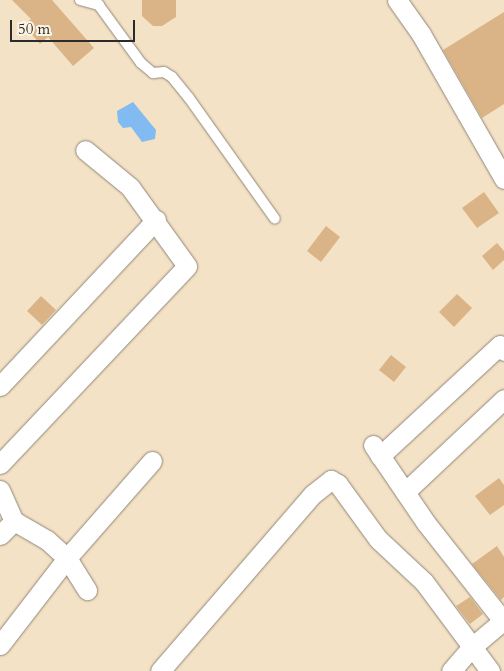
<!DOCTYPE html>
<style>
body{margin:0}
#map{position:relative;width:504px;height:671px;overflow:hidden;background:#f4e2c6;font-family:Cardo,serif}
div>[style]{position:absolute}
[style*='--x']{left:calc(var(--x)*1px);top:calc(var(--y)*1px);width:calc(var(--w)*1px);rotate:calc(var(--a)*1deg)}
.water>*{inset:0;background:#81bbf2}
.building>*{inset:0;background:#dab486}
.roads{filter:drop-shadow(0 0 1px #908678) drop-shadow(0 0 1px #908678)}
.lane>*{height:10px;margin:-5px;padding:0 5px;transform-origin:5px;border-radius:5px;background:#fff}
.street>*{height:19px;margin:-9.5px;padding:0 9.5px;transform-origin:9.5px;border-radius:9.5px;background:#fff}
span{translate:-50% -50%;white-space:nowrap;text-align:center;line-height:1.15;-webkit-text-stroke:4px #fcf5e5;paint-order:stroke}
.scale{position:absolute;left:10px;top:20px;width:125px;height:22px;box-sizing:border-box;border:2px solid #2b2b2b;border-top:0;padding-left:6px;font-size:15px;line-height:18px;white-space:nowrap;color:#2b2b2b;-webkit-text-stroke:4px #fcf5e5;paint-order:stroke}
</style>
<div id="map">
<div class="water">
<div style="clip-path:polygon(133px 102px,156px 130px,155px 139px,142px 142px,131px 127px,123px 128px,118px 122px,117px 111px)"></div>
</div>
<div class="building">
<div style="clip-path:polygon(12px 0,52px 0,94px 48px,73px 66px,48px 37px,40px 44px,24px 25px,31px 19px)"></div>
<div style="clip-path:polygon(142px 0,176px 0,176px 17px,162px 26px,153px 26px,142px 16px)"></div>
<div style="clip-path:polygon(504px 12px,504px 104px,482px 118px,443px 50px)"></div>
<div style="clip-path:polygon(484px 192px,499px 213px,477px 228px,462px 208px)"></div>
<div style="clip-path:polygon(326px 226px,340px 237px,321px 262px,307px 251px)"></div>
<div style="clip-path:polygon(497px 243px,504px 251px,504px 260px,493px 270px,482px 256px)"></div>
<div style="clip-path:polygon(457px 294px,472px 308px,454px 327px,439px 312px)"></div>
<div style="clip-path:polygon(41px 296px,56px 310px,42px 325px,27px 311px)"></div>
<div style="clip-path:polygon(391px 355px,406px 367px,394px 382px,379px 370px)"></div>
<div style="clip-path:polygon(499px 478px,504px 485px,504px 505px,490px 515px,475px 496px)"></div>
<div style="clip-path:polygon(497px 546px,504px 557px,504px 597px,501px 600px,472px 564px)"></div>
<div style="clip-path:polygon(470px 597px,483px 614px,470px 624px,456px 606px)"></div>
</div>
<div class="roads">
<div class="lane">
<div style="--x:80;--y:0;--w:20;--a:15"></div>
<div style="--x:95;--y:0;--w:78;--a:53.9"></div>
<div style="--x:141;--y:63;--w:16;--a:40"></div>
<div style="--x:153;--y:73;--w:11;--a:-5"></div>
<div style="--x:164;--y:72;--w:9;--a:32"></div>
<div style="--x:172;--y:77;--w:27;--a:51"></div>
<div style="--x:189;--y:98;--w:148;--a:54.6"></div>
</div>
<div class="street">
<div style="--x:397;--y:0;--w:42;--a:54.8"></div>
<div style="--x:421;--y:34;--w:167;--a:60.2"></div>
<div style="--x:0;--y:386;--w:228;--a:-46.8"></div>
<div style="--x:373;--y:445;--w:94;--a:55.8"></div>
<div style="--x:426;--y:523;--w:125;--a:51.8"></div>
<div style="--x:380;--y:456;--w:163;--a:-42.8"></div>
<div style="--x:500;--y:345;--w:7;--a:56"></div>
<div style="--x:0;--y:464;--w:272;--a:-46.6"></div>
<div style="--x:187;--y:266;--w:97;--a:-125.8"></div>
<div style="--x:130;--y:187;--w:58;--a:-140.6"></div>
<div style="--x:0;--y:490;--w:34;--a:66"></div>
<div style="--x:14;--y:521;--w:38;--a:30"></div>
<div style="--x:47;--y:540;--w:27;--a:42"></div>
<div style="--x:67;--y:558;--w:38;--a:58"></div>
<div style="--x:405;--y:492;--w:136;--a:-43.2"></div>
<div style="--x:0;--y:535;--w:20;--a:-45"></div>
<div style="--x:0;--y:645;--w:110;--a:-52.4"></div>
<div style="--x:67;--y:558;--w:129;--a:-48.8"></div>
<div style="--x:160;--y:671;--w:234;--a:-49.2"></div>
<div style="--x:313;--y:494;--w:23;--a:-38"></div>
<div style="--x:331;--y:480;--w:8;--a:30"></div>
<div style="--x:338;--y:484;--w:68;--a:54"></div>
<div style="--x:378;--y:539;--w:63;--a:43.1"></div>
<div style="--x:424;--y:582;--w:111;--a:53.4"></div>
<div style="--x:451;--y:671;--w:33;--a:-49"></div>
<div style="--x:473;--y:646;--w:40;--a:-40"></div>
</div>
</div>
<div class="scale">50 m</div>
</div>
